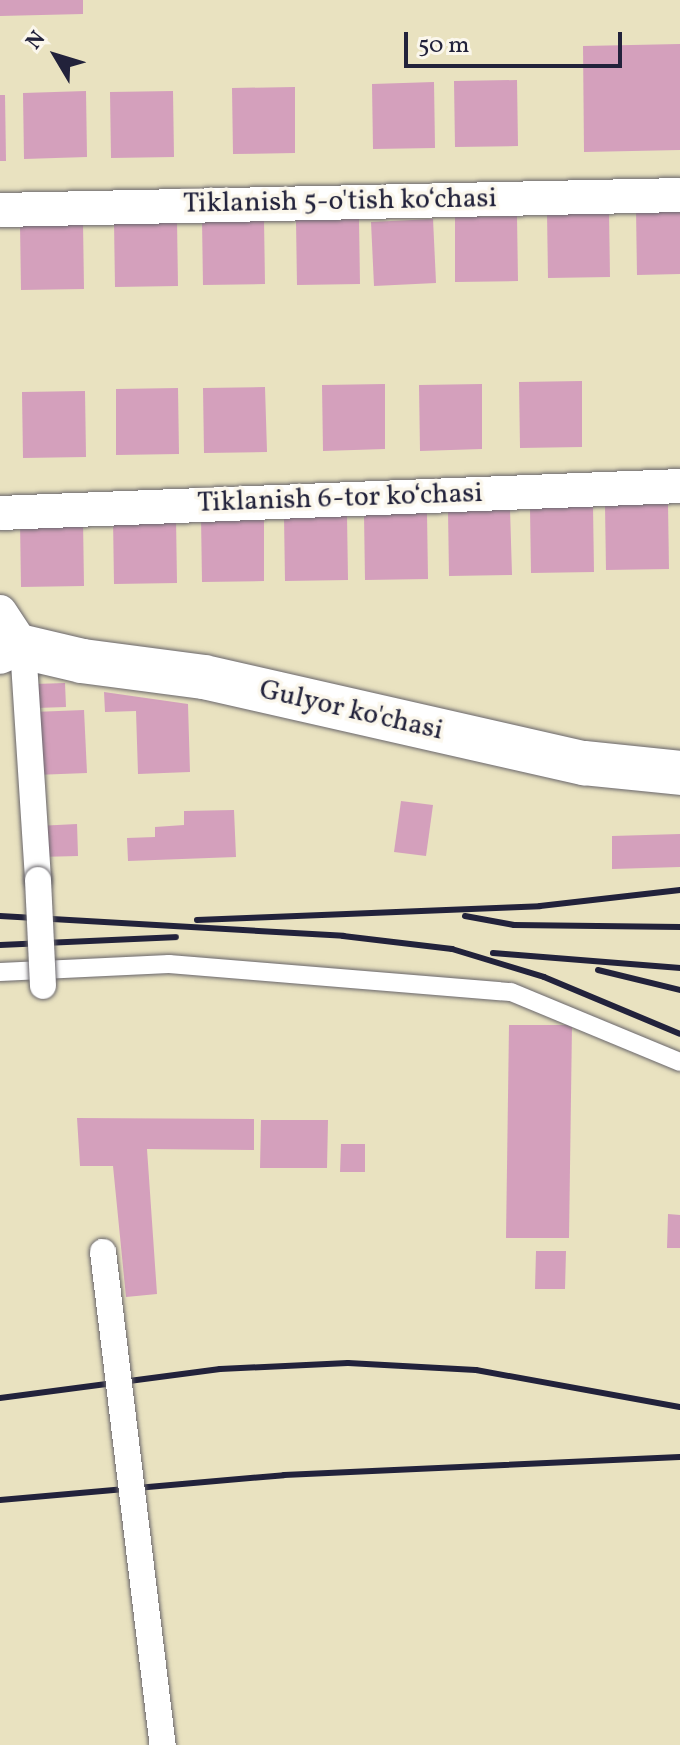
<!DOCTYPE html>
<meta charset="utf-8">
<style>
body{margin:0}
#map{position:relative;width:680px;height:1745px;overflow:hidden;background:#e9e2c0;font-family:Vollkorn,serif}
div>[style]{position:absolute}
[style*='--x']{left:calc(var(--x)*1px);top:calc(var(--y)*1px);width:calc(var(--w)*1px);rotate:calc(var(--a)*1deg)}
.building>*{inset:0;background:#d4a0bc}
.roads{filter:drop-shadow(0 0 2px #68656a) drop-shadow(0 0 2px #68656a)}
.service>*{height:18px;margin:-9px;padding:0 9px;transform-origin:9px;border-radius:9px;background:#fff}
.pedestrian>*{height:26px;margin:-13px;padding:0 13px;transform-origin:13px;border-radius:13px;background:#fff}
.minor>*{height:34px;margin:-17px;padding:0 17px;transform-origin:17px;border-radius:17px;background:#fff}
.tertiary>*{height:44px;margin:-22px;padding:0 22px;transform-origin:22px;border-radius:22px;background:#fff}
.rail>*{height:6px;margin:-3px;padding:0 3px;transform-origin:3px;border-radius:3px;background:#22223b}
.bridges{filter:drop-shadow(0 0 2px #68656a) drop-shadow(0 0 2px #68656a)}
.pedestrian-bridge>*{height:26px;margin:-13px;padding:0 13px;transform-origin:13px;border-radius:13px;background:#fff}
span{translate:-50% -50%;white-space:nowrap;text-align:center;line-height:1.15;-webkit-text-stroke:7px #fbf7ec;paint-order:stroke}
.street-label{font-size:28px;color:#22223b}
.north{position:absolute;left:16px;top:16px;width:80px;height:80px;-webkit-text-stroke:6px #fbf7ec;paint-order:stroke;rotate:308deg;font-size:22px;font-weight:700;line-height:32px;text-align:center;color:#22223b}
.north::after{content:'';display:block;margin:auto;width:28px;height:36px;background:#22223b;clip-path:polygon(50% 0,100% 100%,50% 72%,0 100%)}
.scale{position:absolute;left:404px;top:32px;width:218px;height:36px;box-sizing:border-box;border:4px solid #22223b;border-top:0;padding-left:10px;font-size:24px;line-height:28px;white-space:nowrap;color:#22223b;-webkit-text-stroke:6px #fbf7ec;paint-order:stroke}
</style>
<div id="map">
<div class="building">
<div style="clip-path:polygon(0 0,83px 0,83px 14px,0 16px)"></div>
<div style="clip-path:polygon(680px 44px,680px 150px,584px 152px,583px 46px)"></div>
<div style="clip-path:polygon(517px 80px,518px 146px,455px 147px,454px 81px)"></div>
<div style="clip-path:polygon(434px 82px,435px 148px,373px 149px,372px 84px)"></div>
<div style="clip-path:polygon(295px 87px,295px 153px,233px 154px,232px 88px)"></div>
<div style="clip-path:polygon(86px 91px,87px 157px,24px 159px,23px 93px)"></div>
<div style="clip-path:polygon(173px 91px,174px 157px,111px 158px,110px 92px)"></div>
<div style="clip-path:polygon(0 95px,5px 95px,6px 161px,0 161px)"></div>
<div style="clip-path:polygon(680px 208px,680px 274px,637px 275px,636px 209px)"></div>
<div style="clip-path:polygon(609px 211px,610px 277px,548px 278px,547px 212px)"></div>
<div style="clip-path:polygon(517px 216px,518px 281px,455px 282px,455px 217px)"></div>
<div style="clip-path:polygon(264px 219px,265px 284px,203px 285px,202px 220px)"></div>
<div style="clip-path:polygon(359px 219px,360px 284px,297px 285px,296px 220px)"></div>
<div style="clip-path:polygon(433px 219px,436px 283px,374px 286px,371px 222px)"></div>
<div style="clip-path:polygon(177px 220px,178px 286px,115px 287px,114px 221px)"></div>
<div style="clip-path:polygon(83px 223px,84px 289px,21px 290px,20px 224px)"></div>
<div style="clip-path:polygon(582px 381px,582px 447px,520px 448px,519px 382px)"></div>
<div style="clip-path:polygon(385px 384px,385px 449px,323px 451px,322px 385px)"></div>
<div style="clip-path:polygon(482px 384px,482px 449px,420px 451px,419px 385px)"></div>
<div style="clip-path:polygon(265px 387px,267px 452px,204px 453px,203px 388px)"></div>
<div style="clip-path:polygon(178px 388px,179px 454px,116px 455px,116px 389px)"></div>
<div style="clip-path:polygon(85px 391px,86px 457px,23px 458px,22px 392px)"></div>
<div style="clip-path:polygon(668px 504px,669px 569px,606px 570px,605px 505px)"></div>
<div style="clip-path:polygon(593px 506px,594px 572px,531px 573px,530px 508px)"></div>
<div style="clip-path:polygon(510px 509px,512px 575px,449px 576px,448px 510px)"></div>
<div style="clip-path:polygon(427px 513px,428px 579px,365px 580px,364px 514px)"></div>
<div style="clip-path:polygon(264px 515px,264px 581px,202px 582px,201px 516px)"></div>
<div style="clip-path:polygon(347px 515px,348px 580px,285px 581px,284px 516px)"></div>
<div style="clip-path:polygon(176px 517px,177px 583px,114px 584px,113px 518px)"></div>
<div style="clip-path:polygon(83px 520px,84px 586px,21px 587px,20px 521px)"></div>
<div style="clip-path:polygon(65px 683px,66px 707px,36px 708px,35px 684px)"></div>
<div style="clip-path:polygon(104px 692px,188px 704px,190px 772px,138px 774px,136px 711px,105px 712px)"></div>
<div style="clip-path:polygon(84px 710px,87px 773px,35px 775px,33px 712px)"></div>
<div style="clip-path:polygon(401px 801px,433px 805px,426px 856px,394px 852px)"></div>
<div style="clip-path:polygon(234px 810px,236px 857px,128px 861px,127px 838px,155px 837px,155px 827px,184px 825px,184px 811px)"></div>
<div style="clip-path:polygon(77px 824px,78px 856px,39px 857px,37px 826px)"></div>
<div style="clip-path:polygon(680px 834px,680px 867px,612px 869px,612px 836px)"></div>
<div style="clip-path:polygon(509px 1025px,572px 1025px,569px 1238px,506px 1238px)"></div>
<div style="clip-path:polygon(77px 1118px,254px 1119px,254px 1150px,147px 1149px,157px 1294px,126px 1297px,113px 1166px,80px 1166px)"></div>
<div style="clip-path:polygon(261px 1120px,328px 1120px,327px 1168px,260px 1168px)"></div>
<div style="clip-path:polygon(341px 1144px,365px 1144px,365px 1172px,340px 1172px)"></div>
<div style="clip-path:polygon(668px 1214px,680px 1215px,680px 1248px,667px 1248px)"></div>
<div style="clip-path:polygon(536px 1251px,566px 1251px,565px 1289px,535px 1289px)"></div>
</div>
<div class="roads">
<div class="service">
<div style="--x:0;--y:972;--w:169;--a:-2.7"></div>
<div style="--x:169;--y:964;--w:343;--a:4.7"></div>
<div style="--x:511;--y:992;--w:183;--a:22.5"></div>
</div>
<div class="pedestrian">
<div style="--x:23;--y:647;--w:233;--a:86.3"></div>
</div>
<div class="minor">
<div style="--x:0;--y:210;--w:680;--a:-1.26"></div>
<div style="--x:0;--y:513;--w:681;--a:-2.27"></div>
<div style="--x:0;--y:612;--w:42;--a:56.7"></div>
<div style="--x:23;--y:647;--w:25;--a:157"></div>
</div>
<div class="tertiary">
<div style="--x:23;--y:647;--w:61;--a:13.3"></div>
<div style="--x:82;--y:661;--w:123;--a:7.5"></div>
<div style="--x:204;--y:677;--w:390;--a:12.8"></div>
<div style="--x:584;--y:763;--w:97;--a:5.9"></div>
</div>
</div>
<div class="rail">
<div style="--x:0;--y:916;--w:344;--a:3.3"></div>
<div style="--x:343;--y:936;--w:110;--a:6.8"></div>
<div style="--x:452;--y:949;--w:96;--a:16.9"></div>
<div style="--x:544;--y:977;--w:147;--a:22.7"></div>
<div style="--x:465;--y:916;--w:50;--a:10.4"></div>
<div style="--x:514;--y:925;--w:166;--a:0.7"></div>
<div style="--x:197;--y:920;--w:343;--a:-2.3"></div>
<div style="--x:540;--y:906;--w:141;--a:-6.5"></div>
<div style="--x:0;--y:945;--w:176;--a:-2.6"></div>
<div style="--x:493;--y:953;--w:188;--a:4.6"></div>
<div style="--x:598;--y:970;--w:84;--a:13.7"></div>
<div style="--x:0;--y:1398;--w:222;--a:-7.5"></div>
<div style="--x:220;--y:1369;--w:128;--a:-2.7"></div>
<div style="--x:348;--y:1363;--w:128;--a:3.1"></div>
<div style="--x:476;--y:1370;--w:207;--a:10.3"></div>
<div style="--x:0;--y:1500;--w:285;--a:-5"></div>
<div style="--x:284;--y:1475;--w:396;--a:-2.6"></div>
</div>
<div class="bridges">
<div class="pedestrian-bridge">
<div style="--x:38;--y:880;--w:106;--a:87.3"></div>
<div style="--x:103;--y:1252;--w:497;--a:83.1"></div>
</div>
</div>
<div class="street-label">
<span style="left:340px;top:202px;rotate:-1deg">Tiklanish 5-o'tish ko‘chasi</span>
<span style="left:340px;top:499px;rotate:-2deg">Tiklanish 6-tor ko‘chasi</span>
<span style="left:351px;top:711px;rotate:13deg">Gulyor ko'chasi</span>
</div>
<div class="north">N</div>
<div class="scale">50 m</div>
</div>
